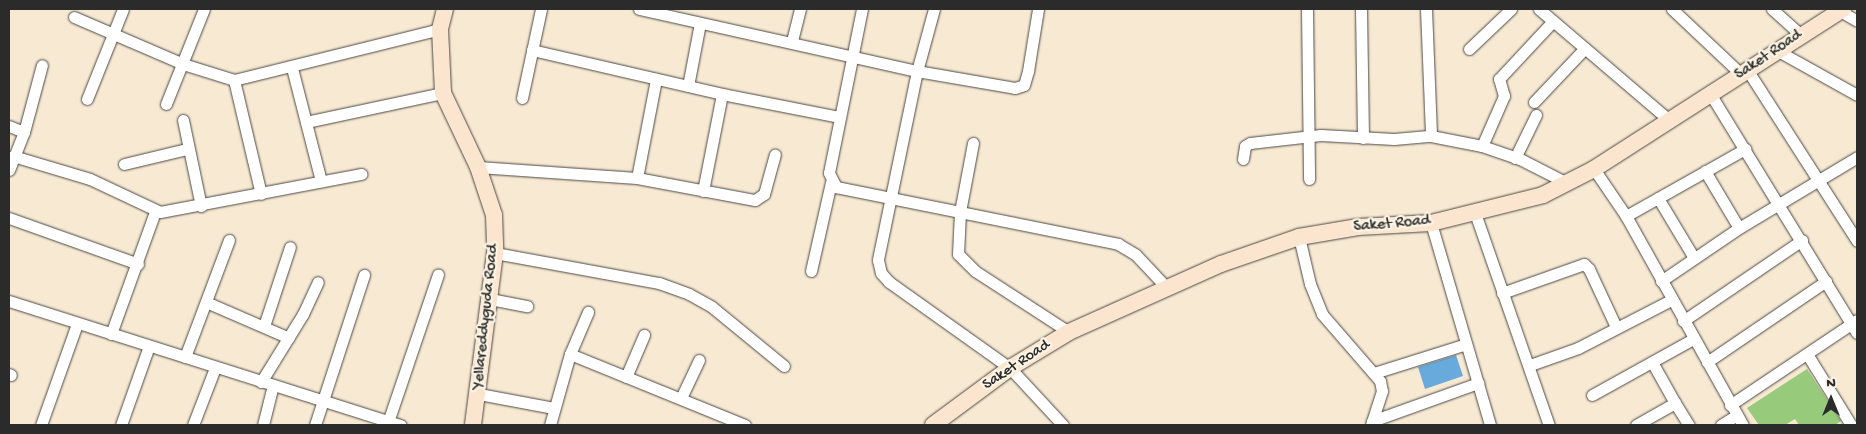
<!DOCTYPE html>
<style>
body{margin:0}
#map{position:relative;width:1866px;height:434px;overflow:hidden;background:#f7e9d2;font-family:"Gochi Hand",sans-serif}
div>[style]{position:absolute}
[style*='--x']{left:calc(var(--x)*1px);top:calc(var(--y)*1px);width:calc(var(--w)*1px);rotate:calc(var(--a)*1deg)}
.green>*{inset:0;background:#97ca7b}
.water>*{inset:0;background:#69aadd}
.roads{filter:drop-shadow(0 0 1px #4a4844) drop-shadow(0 0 1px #4a4844)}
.street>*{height:11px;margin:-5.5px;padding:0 5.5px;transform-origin:5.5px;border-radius:5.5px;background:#fff}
.secondary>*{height:16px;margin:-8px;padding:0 8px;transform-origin:8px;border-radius:8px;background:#fce5cf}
span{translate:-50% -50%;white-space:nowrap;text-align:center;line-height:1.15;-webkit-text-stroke:4.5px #fcf5e5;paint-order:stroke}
.street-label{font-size:16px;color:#2b2b2b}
.frame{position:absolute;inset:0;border:10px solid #2b2b2b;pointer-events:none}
.north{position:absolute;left:1806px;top:374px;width:50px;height:50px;-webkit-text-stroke:4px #fcf5e5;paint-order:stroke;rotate:0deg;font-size:14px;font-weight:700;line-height:20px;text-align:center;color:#2b2b2b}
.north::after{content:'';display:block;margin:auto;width:18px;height:22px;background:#2b2b2b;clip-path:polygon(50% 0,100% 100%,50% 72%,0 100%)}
</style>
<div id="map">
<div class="green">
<div style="clip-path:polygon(1807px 369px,1841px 421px,1835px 425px,1799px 425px,1795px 419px,1785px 425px,1759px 425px,1747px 408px)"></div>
</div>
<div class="water">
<div style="clip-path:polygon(1456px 355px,1463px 376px,1425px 389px,1418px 367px)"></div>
</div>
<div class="roads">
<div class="street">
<div style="--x:639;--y:9;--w:285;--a:12.6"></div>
<div style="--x:917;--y:71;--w:99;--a:9.8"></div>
<div style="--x:1015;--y:88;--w:9;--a:-18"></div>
<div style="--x:1024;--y:85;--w:15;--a:-74"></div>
<div style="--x:1028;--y:71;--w:63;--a:-80.8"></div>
<div style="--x:862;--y:9;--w:167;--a:101.4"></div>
<div style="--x:829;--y:173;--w:16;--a:63"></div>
<div style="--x:836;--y:187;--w:288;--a:11.4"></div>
<div style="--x:1118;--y:244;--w:21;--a:31"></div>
<div style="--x:1136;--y:255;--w:45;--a:46.8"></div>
<div style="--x:934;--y:9;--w:64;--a:105.3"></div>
<div style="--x:917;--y:71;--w:193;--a:101.7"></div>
<div style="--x:878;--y:260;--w:13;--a:77"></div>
<div style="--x:881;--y:273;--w:12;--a:48"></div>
<div style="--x:889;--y:282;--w:148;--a:35.4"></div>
<div style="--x:1010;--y:368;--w:78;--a:47.1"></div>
<div style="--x:1307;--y:9;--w:170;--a:89.3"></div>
<div style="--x:1361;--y:9;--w:129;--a:89.1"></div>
<div style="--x:1426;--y:9;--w:127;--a:87.7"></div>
<div style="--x:1539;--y:9;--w:171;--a:40.5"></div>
<div style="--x:1672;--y:9;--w:95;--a:43.3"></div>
<div style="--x:1772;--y:9;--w:38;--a:42"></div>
<div style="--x:1840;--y:11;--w:20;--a:30"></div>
<div style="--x:74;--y:17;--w:119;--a:23.3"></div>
<div style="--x:183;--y:64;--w:53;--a:17.4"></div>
<div style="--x:234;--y:80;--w:212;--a:-13.9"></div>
<div style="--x:792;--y:41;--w:33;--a:-76"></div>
<div style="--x:1469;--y:49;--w:58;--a:-43.6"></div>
<div style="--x:532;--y:50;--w:195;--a:13"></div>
<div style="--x:722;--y:94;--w:119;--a:11.1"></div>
<div style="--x:1778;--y:51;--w:90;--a:29.1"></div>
<div style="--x:292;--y:68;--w:117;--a:75.6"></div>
<div style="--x:1748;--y:71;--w:202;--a:57.3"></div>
<div style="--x:234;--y:80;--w:117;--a:76.7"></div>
<div style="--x:688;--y:86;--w:64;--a:-79.2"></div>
<div style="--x:1711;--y:95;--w:279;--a:58.5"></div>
<div style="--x:522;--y:98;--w:91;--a:-77.9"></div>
<div style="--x:87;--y:99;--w:97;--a:-68.2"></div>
<div style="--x:1534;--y:102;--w:74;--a:-46.6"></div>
<div style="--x:166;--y:104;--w:102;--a:-68.2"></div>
<div style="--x:183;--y:120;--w:88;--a:78.2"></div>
<div style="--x:306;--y:122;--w:140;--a:-12"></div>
<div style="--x:9;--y:126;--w:16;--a:22"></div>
<div style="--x:973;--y:143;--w:70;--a:100.7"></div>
<div style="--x:960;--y:212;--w:42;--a:92.7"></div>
<div style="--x:958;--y:254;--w:24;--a:45"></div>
<div style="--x:975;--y:271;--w:112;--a:33"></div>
<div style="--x:1482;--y:146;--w:55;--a:-66.3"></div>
<div style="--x:1504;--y:96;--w:18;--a:-106"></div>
<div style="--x:1499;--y:79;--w:79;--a:-47"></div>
<div style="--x:13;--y:156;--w:80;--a:16.6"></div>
<div style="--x:90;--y:179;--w:77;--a:25.2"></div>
<div style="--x:160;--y:212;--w:205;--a:-10.7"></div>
<div style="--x:1515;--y:158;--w:48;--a:-64"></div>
<div style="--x:1243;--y:159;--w:13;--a:-81"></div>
<div style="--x:1245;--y:146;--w:6;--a:-31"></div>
<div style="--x:1250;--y:143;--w:71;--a:-6.4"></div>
<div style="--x:1321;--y:135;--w:73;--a:3.1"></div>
<div style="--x:1394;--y:139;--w:37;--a:-5"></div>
<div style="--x:1431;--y:136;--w:52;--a:11.1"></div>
<div style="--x:1482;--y:146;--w:40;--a:18.9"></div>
<div style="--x:1520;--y:159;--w:53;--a:27.1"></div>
<div style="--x:124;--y:164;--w:65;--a:-13.4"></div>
<div style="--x:478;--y:167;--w:159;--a:4"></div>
<div style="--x:637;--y:178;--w:120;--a:10.6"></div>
<div style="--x:755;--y:200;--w:11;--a:-34"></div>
<div style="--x:764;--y:194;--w:41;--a:-74.6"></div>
<div style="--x:1594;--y:169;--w:57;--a:55.8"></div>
<div style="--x:1626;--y:216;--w:240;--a:60.8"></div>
<div style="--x:9;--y:170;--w:41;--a:-68.5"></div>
<div style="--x:24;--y:132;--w:69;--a:-75"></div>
<div style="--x:1705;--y:171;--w:66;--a:59.2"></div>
<div style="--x:637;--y:178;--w:101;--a:-79.1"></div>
<div style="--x:703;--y:191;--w:99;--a:-78.9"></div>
<div style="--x:1658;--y:198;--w:70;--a:59"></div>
<div style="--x:1475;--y:213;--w:225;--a:70.8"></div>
<div style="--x:1626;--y:216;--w:137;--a:-29.4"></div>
<div style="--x:9;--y:218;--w:137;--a:19.6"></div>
<div style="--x:1431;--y:223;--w:210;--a:73.7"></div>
<div style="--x:1299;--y:237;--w:48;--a:76.8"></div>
<div style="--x:1310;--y:284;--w:32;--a:68"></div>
<div style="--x:1322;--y:314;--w:89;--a:49.1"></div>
<div style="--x:1380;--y:381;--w:10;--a:79"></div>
<div style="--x:1382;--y:391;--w:36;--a:108"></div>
<div style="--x:495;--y:253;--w:167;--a:10.4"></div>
<div style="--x:659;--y:283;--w:32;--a:20"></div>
<div style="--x:689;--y:294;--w:26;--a:29"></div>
<div style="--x:712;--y:307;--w:93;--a:39.3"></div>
<div style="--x:811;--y:271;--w:91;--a:-77.3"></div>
<div style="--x:1661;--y:281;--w:94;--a:-34.2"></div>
<div style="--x:1739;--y:228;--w:138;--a:-31"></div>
<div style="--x:1502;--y:293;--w:87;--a:-19.5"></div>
<div style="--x:1584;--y:264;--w:7;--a:45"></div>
<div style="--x:1589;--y:269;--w:64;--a:65"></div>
<div style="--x:490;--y:299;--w:38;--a:11"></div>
<div style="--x:9;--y:301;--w:411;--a:17.6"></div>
<div style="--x:206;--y:302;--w:90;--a:23.4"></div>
<div style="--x:1683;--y:321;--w:144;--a:-34.2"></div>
<div style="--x:264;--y:326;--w:83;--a:-71.8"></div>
<div style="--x:111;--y:334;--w:130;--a:-70.2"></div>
<div style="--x:570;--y:354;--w:189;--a:22.1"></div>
<div style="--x:1807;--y:354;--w:84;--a:58.2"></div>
<div style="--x:185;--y:357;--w:125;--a:-69.4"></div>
<div style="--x:1652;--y:362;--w:47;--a:60.7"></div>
<div style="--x:1707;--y:362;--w:144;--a:-34.2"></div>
<div style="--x:1530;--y:365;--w:51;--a:-19.5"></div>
<div style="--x:1578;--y:348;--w:105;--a:-27.3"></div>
<div style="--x:1374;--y:373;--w:96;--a:-17.5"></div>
<div style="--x:9;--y:374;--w:2;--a:27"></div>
<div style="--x:626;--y:377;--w:46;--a:-66.8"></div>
<div style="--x:261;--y:382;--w:80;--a:-58.3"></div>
<div style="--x:303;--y:314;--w:35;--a:-65"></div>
<div style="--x:479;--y:394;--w:76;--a:10.6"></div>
<div style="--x:1592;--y:395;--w:115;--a:-29"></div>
<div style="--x:681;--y:398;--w:42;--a:-64.7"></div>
<div style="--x:1730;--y:405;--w:153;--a:-33.8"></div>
<div style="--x:1372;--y:421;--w:113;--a:-19.7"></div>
<div style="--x:41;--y:425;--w:107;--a:-70.4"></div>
<div style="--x:121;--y:425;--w:84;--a:-70.5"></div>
<div style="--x:193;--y:425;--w:61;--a:-68.9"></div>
<div style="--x:263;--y:425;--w:41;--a:-76"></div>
<div style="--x:315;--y:425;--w:158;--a:-71.9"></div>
<div style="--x:387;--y:425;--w:159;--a:-71.3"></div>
<div style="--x:550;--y:425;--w:74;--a:-74.3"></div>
<div style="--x:570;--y:354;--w:46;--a:-66.8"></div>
<div style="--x:1636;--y:425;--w:45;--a:-29.4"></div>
<div style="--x:1675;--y:403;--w:26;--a:58"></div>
<div style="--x:1721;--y:425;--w:19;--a:-32"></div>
</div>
<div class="secondary">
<div style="--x:445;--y:9;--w:21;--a:104"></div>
<div style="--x:440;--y:29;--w:64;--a:87.3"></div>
<div style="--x:443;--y:93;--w:82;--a:64.7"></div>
<div style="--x:478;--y:167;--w:51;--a:71.6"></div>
<div style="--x:494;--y:215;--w:38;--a:88"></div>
<div style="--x:495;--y:253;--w:173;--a:97.3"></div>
<div style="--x:933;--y:425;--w:96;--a:-36.5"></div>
<div style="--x:1010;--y:368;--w:69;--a:-31.4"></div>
<div style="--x:1069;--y:332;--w:167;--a:-24.1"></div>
<div style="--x:1221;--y:264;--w:83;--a:-19.1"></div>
<div style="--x:1299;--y:237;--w:60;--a:-9.6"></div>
<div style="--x:1358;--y:227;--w:73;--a:-3.1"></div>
<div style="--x:1431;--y:223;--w:115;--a:-14"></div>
<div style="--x:1543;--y:195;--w:57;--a:-27"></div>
<div style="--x:1594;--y:169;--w:296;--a:-32.7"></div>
</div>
</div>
<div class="street-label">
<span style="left:1769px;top:56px;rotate:-34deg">Saket Road</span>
<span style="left:1392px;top:225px;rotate:-5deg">Saket Road</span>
<span style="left:487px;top:317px;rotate:-84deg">Yellareddyguda Road</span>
<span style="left:1017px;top:366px;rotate:-34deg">Saket Road</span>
</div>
<div class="frame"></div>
<div class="north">N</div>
</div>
